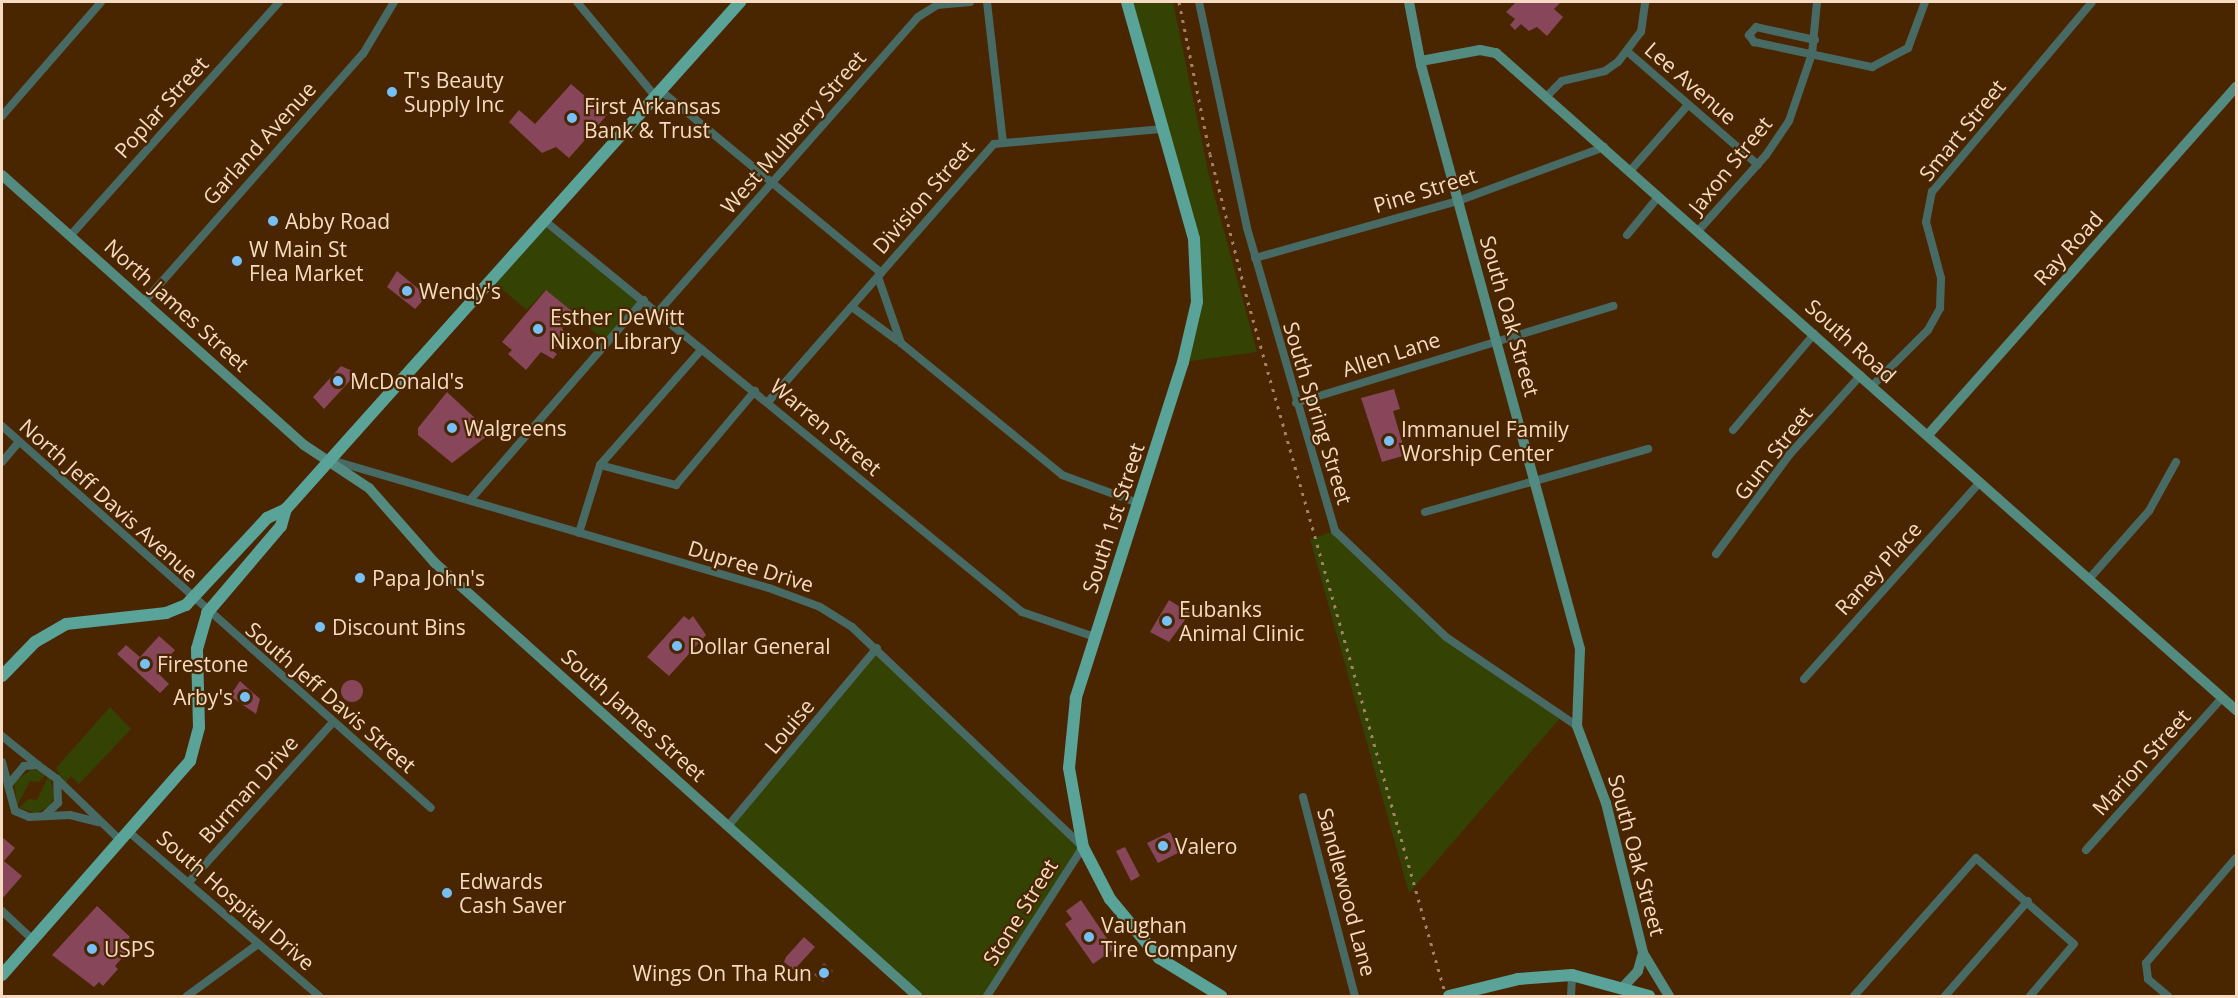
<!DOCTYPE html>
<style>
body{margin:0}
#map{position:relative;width:2238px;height:998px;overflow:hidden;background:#492600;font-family:"Open Sans",sans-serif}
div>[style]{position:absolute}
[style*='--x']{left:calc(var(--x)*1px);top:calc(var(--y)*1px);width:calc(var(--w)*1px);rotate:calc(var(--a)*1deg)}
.green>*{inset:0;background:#344204}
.building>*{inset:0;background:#874659}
.round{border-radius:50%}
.street>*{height:8px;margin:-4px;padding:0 4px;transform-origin:4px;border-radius:4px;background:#486a64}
.secondary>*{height:10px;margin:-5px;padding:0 5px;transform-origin:5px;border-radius:5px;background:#538b81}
.primary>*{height:12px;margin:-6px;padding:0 6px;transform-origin:6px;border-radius:6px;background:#59a398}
.rail>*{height:3px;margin-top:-1.5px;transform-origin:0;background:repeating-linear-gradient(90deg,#a28364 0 3px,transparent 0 9px)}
.dots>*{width:16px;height:16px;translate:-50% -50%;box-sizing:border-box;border:3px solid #492600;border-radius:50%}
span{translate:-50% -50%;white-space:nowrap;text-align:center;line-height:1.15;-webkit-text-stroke:4.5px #492600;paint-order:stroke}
.poi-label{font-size:21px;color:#f6dac2}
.left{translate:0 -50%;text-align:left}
.right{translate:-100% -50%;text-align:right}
.street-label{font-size:21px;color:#f6dac2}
.frame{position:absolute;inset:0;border:3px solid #f6dac2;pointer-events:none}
</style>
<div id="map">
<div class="green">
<div style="clip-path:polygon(1127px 2px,1173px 2px,1209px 176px,1257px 352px,1183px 362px,1199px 277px)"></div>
<div style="clip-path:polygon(545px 221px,643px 299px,606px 342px,545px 290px,527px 310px,491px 280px)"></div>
<div style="clip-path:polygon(1335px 531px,1446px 637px,1561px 717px,1409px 893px,1310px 539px)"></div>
<div style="clip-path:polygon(877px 648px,1083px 847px,987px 996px,917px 996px,728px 826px)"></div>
<div style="clip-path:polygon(110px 707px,131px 729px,79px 784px,71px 776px,65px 783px,56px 768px)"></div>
<div style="clip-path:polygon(32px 769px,47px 773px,39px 782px,30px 781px,17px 806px,14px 782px)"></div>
<div style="clip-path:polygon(49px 775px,55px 795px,50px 806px,36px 813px,19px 808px,28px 799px,37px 800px)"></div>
</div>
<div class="building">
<div style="clip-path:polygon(1516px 2px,1561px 2px,1554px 9px,1563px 17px,1547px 36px,1537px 27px,1529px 31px,1521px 24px,1515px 30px,1510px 25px,1515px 19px,1506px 12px)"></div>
<div style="clip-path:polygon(571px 84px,607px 115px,569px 158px,556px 147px,542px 153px,509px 122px,519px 110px,535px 124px)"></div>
<div style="clip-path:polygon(397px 271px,427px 296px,415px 309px,387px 287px)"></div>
<div style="clip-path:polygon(546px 290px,574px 313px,562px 328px,566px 335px,553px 351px,557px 354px,553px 359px,541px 352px,526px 370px,508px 354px,512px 350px,502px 342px)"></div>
<div style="clip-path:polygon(341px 366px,357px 373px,324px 409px,313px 397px)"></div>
<div style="clip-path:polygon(1394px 389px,1400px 409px,1393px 411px,1406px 455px,1382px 462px,1361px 398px)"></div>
<div style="clip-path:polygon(447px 392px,491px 433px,452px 463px,418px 435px,418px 428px)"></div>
<div style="clip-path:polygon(1169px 600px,1190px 613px,1169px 642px,1150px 632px)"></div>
<div style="clip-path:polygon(684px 616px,689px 620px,693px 616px,706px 635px,669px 676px,647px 657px)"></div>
<div style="clip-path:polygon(159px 636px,175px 650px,156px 671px,169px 684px,160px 693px,117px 654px,126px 645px,140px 657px)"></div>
<div class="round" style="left:341px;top:680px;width:22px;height:22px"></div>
<div style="clip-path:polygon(240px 681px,260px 699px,256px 714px,230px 696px)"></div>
<div style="clip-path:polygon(1170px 832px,1180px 852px,1158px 863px,1147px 843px)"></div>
<div style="clip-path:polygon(2px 837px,15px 848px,4px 861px,22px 876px,2px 899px)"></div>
<div style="clip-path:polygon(1125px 847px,1140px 876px,1131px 881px,1116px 851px)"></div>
<div style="clip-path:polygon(1081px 900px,1114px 949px,1093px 964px,1065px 924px,1072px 919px,1066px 911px)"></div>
<div style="clip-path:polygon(97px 906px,130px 937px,122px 946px,128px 951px,115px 966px,118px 969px,103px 986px,99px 982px,94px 987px,52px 955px)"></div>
<div style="clip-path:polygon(804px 937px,815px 947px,794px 970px,784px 962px,786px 957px)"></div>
<div style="clip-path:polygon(824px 963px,833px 971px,823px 982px,814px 975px)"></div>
</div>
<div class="street">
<div style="--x:577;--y:2;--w:122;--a:50.3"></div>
<div style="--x:987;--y:2;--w:141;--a:83.5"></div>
<div style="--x:1199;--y:2;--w:231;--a:78"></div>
<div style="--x:1247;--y:228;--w:316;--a:73.8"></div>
<div style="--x:1335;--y:531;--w:153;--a:43.7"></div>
<div style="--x:1446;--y:637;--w:158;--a:34.2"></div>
<div style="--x:1815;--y:40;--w:60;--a:-167.6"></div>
<div style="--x:1756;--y:27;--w:11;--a:131"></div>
<div style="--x:1749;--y:35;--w:9;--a:54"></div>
<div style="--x:1754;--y:42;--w:121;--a:12"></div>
<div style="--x:1872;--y:67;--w:41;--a:-27.8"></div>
<div style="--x:1908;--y:48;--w:49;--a:-69.7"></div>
<div style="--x:1628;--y:52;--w:172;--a:41"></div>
<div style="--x:660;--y:90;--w:287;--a:39.6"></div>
<div style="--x:1547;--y:96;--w:21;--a:-45"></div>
<div style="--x:1562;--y:81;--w:44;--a:-13.1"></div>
<div style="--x:1605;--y:71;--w:16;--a:-35"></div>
<div style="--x:1618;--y:62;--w:38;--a:-53"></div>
<div style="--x:1641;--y:32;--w:30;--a:-82"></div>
<div style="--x:2;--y:116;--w:151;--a:-49"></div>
<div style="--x:1630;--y:171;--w:88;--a:-48.7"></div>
<div style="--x:545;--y:221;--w:617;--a:39.34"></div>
<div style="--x:1022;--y:612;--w:77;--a:18.9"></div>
<div style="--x:1698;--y:231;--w:102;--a:-48.2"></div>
<div style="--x:1766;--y:155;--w:41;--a:-55.9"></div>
<div style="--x:1789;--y:121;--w:71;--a:-71.1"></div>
<div style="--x:1812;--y:54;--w:52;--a:-84.5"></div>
<div style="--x:1627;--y:235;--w:50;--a:-50.6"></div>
<div style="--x:70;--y:236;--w:314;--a:-48.2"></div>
<div style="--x:1255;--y:258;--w:211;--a:-15.7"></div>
<div style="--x:1458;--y:201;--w:156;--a:-20.3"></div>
<div style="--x:878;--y:277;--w:70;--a:70.8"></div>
<div style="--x:901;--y:343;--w:208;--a:39.3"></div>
<div style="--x:1062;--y:475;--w:81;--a:20.2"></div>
<div style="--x:144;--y:302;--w:331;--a:-48.6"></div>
<div style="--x:363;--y:54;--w:61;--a:-59.2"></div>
<div style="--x:852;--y:307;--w:56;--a:36.3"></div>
<div style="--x:658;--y:312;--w:393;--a:-48.6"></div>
<div style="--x:918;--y:17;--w:22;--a:-32"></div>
<div style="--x:937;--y:5;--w:33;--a:-5"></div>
<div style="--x:1872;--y:386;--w:79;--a:-45"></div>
<div style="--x:1928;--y:330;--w:25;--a:-61"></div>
<div style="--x:1940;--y:308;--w:30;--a:-88"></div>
<div style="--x:1941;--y:278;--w:58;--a:-105"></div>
<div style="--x:1926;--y:222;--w:31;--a:-79"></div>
<div style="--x:1932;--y:192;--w:248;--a:-49.9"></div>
<div style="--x:768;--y:402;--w:343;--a:-48.8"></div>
<div style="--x:994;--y:144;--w:170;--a:-5.1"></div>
<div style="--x:1296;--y:403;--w:332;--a:-17"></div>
<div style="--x:2;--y:426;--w:574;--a:41.68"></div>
<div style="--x:1733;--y:430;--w:126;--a:-49.8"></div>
<div style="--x:331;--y:460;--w:456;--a:16.3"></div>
<div style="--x:769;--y:588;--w:54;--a:20.4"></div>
<div style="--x:820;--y:607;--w:38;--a:32"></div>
<div style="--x:852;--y:627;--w:319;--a:43.6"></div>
<div style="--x:1083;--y:847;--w:177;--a:122.8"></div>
<div style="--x:2;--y:462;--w:26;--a:-50"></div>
<div style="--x:600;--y:465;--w:79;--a:14.7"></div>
<div style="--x:676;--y:485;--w:123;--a:-50"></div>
<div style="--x:470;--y:500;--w:265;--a:-49"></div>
<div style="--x:1425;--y:512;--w:232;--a:-15.8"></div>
<div style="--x:579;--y:533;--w:71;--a:-72.8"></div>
<div style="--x:600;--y:465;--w:154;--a:-48.7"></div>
<div style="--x:1716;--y:554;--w:124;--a:-53.5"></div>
<div style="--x:1790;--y:454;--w:106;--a:-48.1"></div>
<div style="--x:2089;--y:579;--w:91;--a:-48.6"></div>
<div style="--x:2149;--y:511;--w:56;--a:-61.1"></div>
<div style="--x:1804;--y:679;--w:264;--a:-48.2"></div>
<div style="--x:2;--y:736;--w:46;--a:38.9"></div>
<div style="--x:2;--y:762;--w:24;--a:75"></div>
<div style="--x:58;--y:780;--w:88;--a:44.1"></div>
<div style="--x:1303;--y:797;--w:206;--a:75.4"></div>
<div style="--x:45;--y:815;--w:18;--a:-43"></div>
<div style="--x:58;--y:803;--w:24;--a:-92"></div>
<div style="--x:57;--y:779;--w:24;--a:-144"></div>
<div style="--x:38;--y:765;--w:14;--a:176"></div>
<div style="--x:24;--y:766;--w:25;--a:130"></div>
<div style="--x:8;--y:785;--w:27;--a:75"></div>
<div style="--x:15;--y:811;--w:15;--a:23"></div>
<div style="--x:29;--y:817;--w:41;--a:-2.8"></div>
<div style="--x:70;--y:815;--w:30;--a:14"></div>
<div style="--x:728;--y:826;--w:232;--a:-50.1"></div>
<div style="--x:129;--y:832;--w:251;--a:40.8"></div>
<div style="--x:2086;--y:850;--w:204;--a:-48.2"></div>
<div style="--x:190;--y:881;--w:214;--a:-48"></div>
<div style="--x:2;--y:911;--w:42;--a:43.1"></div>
<div style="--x:187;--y:996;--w:88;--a:-36.2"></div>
<div style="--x:1571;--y:996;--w:21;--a:-87"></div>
<div style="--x:1854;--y:996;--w:184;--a:-48.5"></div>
<div style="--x:1976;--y:858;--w:130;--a:41.3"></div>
<div style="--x:2074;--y:944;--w:68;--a:130.2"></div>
<div style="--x:1945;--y:996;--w:126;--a:-48.9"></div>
<div style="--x:2168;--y:996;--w:26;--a:-140"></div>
<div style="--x:2148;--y:979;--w:16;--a:-97"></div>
<div style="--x:2146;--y:963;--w:138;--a:-49.4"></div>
</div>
<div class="secondary">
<div style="--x:1409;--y:2;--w:64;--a:79.2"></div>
<div style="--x:1421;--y:65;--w:605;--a:74.77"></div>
<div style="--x:1580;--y:649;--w:77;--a:92.2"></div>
<div style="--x:1577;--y:726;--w:82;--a:69.4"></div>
<div style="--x:1606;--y:803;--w:154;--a:76.1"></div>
<div style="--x:1643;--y:953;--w:19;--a:106"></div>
<div style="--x:1638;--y:971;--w:21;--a:133"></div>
<div style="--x:1421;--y:61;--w:60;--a:-10.6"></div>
<div style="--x:1480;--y:50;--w:16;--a:11"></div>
<div style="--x:1496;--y:53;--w:990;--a:41.6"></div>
<div style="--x:2;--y:175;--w:405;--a:41.8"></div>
<div style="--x:304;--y:445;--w:78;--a:33.5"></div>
<div style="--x:369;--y:488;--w:100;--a:48.7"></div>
<div style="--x:435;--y:563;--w:648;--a:41.93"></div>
<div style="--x:1928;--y:435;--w:465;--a:-48.5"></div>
<div style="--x:1643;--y:953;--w:50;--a:58.8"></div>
</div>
<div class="primary">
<div style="--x:1127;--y:2;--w:246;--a:74.2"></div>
<div style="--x:1194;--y:239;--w:63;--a:87.3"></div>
<div style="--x:1197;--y:302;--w:62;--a:103.1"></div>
<div style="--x:1183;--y:362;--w:353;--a:107.7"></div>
<div style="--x:1076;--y:698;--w:70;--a:95.7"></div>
<div style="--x:1069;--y:768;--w:80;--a:80"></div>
<div style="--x:1083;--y:847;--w:59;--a:62.6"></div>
<div style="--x:1110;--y:899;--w:77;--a:50.3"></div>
<div style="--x:1159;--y:958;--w:73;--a:31.5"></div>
<div style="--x:2;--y:676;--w:47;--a:-45.9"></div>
<div style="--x:35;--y:642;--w:36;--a:-30"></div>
<div style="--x:66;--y:624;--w:101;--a:-6.3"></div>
<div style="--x:166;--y:613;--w:22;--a:-22"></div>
<div style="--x:186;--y:605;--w:119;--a:-47"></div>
<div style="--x:267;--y:518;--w:21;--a:-25"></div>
<div style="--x:286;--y:509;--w:681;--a:-48.16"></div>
<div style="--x:2;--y:975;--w:285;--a:-48.7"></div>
<div style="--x:190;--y:761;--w:35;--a:-75"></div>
<div style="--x:199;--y:727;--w:78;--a:-91.5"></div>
<div style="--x:197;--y:649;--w:37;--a:-74"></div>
<div style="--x:207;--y:613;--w:114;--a:-49.6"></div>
<div style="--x:281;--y:526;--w:18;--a:-74"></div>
<div style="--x:1449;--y:996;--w:71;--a:-13.8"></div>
<div style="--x:1518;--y:979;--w:54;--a:-4.2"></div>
<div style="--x:1572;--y:975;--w:80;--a:15.3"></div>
</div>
<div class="rail">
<div style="--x:1179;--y:2;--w:155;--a:78.5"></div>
<div style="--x:1210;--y:154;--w:153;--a:75.6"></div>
<div style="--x:1248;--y:302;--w:722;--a:74.08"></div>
</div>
<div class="dots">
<div style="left:392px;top:92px;background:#77c0f7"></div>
<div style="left:572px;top:118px;background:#77c0f7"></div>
<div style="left:273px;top:221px;background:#77c0f7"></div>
<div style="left:237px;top:261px;background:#77c0f7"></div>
<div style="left:407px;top:291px;background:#77c0f7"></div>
<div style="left:538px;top:329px;background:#77c0f7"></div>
<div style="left:338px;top:381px;background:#77c0f7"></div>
<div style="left:452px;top:428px;background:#77c0f7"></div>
<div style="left:1389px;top:441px;background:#77c0f7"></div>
<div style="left:360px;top:578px;background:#77c0f7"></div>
<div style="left:1167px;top:621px;background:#77c0f7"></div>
<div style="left:320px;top:627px;background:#77c0f7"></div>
<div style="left:677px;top:646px;background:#77c0f7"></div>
<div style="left:145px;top:664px;background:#77c0f7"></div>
<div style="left:245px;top:697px;background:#77c0f7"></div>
<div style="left:1163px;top:846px;background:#77c0f7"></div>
<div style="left:447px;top:893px;background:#77c0f7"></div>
<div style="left:1089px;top:937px;background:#77c0f7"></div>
<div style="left:92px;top:949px;background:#77c0f7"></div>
<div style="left:824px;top:973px;background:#77c0f7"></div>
</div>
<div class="poi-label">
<span class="left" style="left:404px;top:92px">T's Beauty<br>Supply Inc</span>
<span class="left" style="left:584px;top:118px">First Arkansas<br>Bank &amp; Trust</span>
<span class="left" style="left:285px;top:221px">Abby Road</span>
<span class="left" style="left:249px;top:261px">W Main St<br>Flea Market</span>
<span class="left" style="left:419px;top:291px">Wendy's</span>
<span class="left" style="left:550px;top:329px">Esther DeWitt<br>Nixon Library</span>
<span class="left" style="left:350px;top:381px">McDonald's</span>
<span class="left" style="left:464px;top:428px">Walgreens</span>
<span class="left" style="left:1401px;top:441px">Immanuel Family<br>Worship Center</span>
<span class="left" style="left:372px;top:578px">Papa John's</span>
<span class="left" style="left:1179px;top:621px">Eubanks<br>Animal Clinic</span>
<span class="left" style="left:332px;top:627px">Discount Bins</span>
<span class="left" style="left:689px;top:646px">Dollar General</span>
<span class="left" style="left:157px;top:664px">Firestone</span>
<span class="right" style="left:233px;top:697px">Arby's</span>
<span class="left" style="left:1175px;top:846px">Valero</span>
<span class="left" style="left:459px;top:893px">Edwards<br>Cash Saver</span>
<span class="left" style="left:1101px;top:937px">Vaughan<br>Tire Company</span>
<span class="left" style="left:104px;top:949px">USPS</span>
<span class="right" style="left:812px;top:973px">Wings On Tha Run</span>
</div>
<div class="street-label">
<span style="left:1691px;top:83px;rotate:41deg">Lee Avenue</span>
<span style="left:161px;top:107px;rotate:-48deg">Poplar Street</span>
<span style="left:1962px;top:130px;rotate:-51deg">Smart Street</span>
<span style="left:793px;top:132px;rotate:-49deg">West Mulberry Street</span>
<span style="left:259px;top:143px;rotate:-48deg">Garland Avenue</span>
<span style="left:1730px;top:165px;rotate:-51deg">Jaxon Street</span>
<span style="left:1425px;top:190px;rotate:-17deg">Pine Street</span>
<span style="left:923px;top:197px;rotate:-49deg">Division Street</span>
<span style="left:2068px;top:248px;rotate:-48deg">Ray Road</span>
<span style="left:177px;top:305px;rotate:42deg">North James Street</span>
<span style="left:1510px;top:316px;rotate:74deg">South Oak Street</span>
<span style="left:1851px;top:341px;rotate:42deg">South Road</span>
<span style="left:1391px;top:354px;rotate:-18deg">Allen Lane</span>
<span style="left:1318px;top:413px;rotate:73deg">South Spring Street</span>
<span style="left:826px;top:427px;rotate:40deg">Warren Street</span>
<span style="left:1773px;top:453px;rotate:-52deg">Gum Street</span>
<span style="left:109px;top:500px;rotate:42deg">North Jeff Davis Avenue</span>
<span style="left:1113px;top:518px;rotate:-72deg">South 1st Street</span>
<span style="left:751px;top:566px;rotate:17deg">Dupree Drive</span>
<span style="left:1878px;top:568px;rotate:-48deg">Raney Place</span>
<span style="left:331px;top:697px;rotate:41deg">South Jeff Davis Street</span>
<span style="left:634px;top:715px;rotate:42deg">South James Street</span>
<span style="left:789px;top:726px;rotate:-50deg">Louise</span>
<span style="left:2141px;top:762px;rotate:-48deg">Marion Street</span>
<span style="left:248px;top:789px;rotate:-48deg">Burman Drive</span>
<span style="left:1637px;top:855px;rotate:75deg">South Oak Street</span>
<span style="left:1347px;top:892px;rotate:75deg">Sandlewood Lane</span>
<span style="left:236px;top:900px;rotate:41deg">South Hospital Drive</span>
<span style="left:1020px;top:912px;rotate:-58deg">Stone Street</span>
</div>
<div class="frame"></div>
</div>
